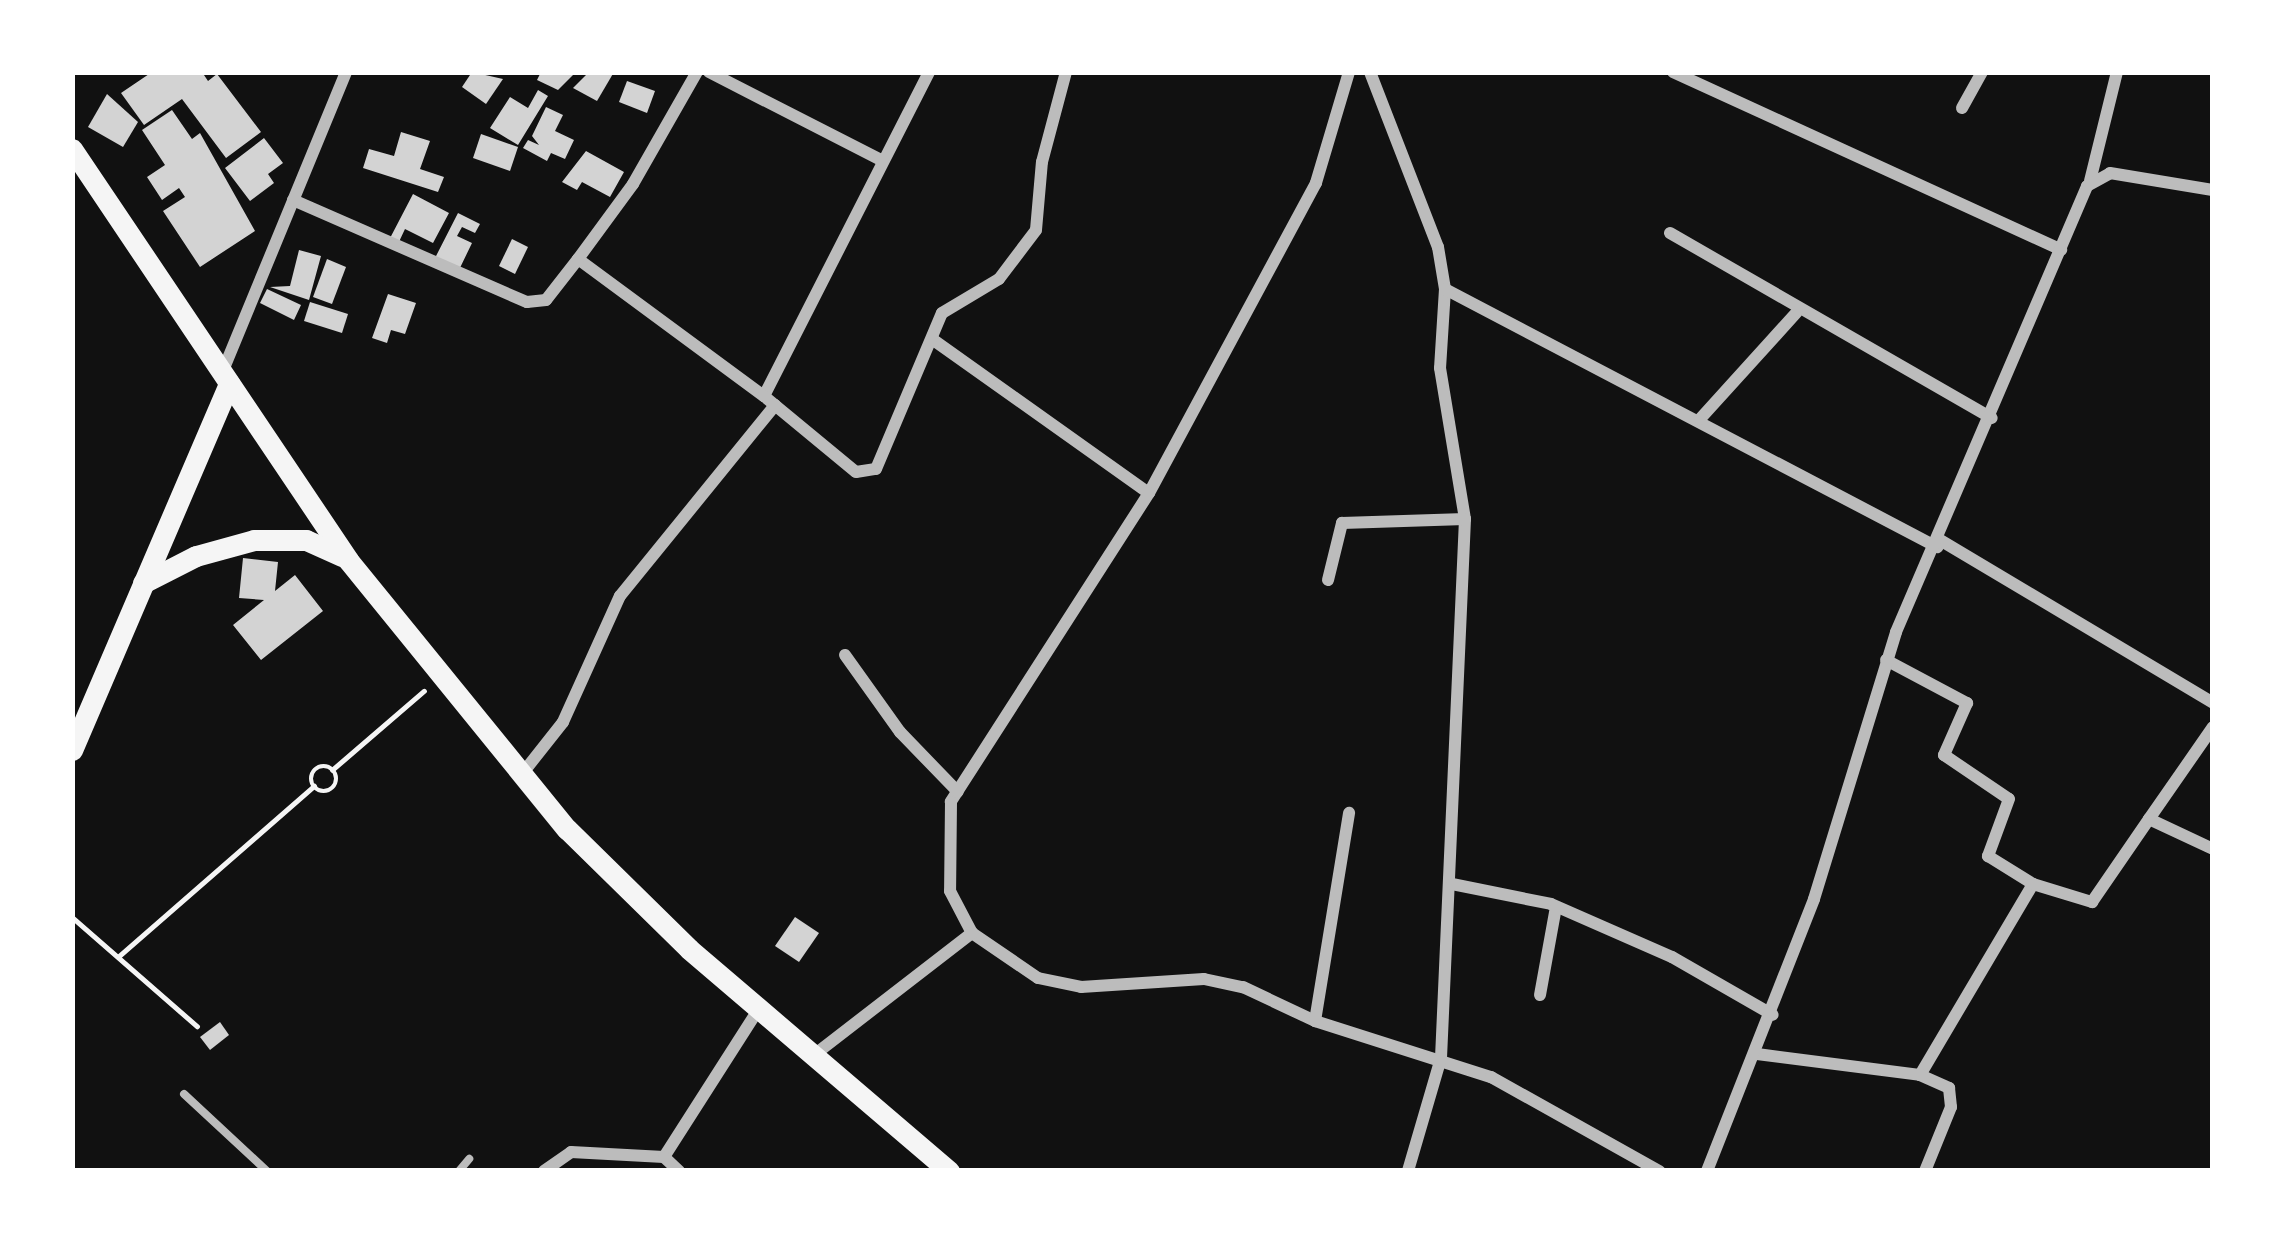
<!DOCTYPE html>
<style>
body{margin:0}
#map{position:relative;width:2285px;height:1243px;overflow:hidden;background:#111;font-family:Raleway,sans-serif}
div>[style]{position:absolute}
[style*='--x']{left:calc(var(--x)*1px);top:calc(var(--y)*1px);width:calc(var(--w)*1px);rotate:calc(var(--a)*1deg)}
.building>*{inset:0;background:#d3d3d3}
.path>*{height:4.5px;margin:-2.25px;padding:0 2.25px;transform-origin:2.25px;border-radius:2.25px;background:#f5f5f5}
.path>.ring{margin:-2.25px;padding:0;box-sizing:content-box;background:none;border:4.5px solid #f5f5f5;border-radius:50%}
.service>*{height:8px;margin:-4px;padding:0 4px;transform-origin:4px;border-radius:4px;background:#bcbcbc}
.minor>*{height:12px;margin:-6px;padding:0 6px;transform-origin:6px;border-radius:6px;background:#bcbcbc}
.secondary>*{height:21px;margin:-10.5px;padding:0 10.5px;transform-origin:10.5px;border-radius:10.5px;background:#f5f5f5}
span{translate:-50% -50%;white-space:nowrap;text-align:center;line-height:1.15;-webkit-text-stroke:10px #fff;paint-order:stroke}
.frame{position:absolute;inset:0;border:75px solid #fff;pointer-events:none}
</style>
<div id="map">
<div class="building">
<div style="clip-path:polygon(152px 72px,202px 72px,208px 81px,217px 74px,261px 132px,226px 158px,182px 99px,144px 125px,121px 93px)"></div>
<div style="clip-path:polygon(472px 72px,503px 79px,486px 104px,462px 87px)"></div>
<div style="clip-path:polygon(541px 72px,576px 72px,558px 90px,537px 80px)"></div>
<div style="clip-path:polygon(589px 72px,614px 72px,597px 101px,573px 88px)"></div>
<div style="clip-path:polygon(627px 81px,655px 91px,647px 113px,619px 102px)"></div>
<div style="clip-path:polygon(538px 90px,548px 96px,518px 145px,490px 128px,510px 97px,528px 108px)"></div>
<div style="clip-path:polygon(107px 94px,138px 122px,123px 147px,88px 127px)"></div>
<div style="clip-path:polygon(546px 107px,563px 115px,555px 131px,574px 140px,565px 159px,551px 153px,547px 161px,523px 148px,528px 140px,539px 145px,532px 136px)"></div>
<div style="clip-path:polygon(172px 110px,192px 139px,200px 133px,255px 231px,200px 267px,163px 211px,185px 197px,179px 188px,162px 200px,147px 177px,165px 165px,142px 130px)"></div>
<div style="clip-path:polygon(401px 132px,430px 141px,420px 169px,444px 177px,438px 192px,363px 168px,369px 149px,394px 156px)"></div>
<div style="clip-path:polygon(481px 134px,518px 147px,510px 171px,473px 158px)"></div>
<div style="clip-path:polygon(264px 138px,283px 163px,268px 174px,274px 183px,250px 201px,225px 168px)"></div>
<div style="clip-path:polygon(586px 151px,624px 172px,610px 197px,582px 182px,577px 190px,562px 182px)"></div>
<div style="clip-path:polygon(413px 194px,449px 213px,433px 243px,405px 229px,397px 246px,388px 242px)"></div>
<div style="clip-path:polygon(458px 213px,480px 224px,475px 233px,462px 227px,457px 236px,472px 243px,458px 272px,434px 260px)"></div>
<div style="clip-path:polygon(512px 239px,528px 247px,515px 274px,499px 266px)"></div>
<div style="clip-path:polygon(299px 250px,321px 256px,309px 300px,270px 287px,290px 286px)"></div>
<div style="clip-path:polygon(327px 259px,346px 267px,332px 304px,313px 297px)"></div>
<div style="clip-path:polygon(267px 289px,301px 305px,294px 320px,260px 303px)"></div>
<div style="clip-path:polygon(388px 294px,416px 303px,405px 334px,391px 330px,387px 343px,372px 338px)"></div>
<div style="clip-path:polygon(310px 302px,348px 314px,342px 333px,304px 321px)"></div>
<div style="clip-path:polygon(243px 558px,278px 562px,275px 591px,295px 575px,323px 611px,261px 660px,233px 625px,264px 600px,239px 598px)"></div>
<div style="clip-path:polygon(795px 917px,819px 933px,799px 962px,775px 946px)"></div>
<div style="clip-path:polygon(220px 1022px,229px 1035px,210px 1050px,200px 1037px)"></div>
</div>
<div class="path">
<div class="ring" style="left:311px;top:766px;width:21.5px;height:21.5px"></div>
<div style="--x:332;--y:770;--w:121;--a:-40.7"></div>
<div style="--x:72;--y:917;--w:166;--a:41.1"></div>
<div style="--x:118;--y:957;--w:260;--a:-41.1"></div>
</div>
<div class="service">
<div style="--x:184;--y:1094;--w:113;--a:42.9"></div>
<div style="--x:459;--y:1171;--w:16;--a:-50"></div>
</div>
<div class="minor">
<div style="--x:709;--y:72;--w:193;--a:27.1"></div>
<div style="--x:1349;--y:72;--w:116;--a:106.6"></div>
<div style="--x:1316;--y:183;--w:352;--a:118.3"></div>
<div style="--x:1149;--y:493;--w:367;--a:122.7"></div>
<div style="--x:951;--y:802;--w:89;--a:90.6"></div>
<div style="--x:950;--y:891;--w:47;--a:62.4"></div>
<div style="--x:972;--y:933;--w:80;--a:34.3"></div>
<div style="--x:1038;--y:978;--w:44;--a:11.8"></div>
<div style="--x:1081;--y:987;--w:123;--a:-3.7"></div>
<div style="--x:1204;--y:979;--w:40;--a:12"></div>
<div style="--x:1243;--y:987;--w:80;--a:25.3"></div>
<div style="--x:1315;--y:1021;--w:185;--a:17.7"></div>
<div style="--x:1491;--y:1077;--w:193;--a:29.2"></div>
<div style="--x:1370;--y:72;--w:188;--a:68.8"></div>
<div style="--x:1438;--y:247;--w:43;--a:80.5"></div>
<div style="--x:1445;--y:289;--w:79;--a:93.6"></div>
<div style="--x:1440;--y:368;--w:153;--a:80.6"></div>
<div style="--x:1465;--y:519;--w:540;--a:92.55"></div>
<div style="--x:1441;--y:1058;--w:118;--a:106.3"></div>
<div style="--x:1673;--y:72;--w:427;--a:24.6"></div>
<div style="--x:1962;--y:108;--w:41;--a:-60.9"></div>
<div style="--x:2090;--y:181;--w:112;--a:-76.1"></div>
<div style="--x:293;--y:200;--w:255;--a:23.6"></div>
<div style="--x:527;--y:302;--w:19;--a:-6"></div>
<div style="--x:546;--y:300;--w:52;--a:-52"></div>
<div style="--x:578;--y:259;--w:231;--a:36.4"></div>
<div style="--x:764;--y:396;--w:364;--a:-63"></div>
<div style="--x:1670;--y:233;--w:371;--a:29.9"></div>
<div style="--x:578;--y:259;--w:93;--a:-53.7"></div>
<div style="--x:633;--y:184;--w:129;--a:-60.3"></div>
<div style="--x:1445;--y:289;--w:556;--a:27.67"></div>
<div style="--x:932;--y:339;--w:266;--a:35.4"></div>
<div style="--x:222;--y:373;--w:326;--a:-67.6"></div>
<div style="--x:764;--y:396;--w:119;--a:39.6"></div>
<div style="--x:856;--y:472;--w:20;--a:-9"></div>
<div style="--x:876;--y:469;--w:169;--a:-67.1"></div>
<div style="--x:942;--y:313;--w:66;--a:-30.8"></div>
<div style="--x:999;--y:279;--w:61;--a:-52.9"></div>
<div style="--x:1036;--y:230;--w:68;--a:-85"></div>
<div style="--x:1042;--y:162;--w:93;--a:-75.1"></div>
<div style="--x:1700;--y:419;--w:144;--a:-47.8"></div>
<div style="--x:1940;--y:540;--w:318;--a:30.8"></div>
<div style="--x:1328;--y:580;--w:59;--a:-76.2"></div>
<div style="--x:1342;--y:523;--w:123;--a:-1.9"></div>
<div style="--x:845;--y:655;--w:95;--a:54.5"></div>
<div style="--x:900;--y:732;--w:83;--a:46"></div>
<div style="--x:1886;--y:660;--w:92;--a:28"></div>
<div style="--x:1967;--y:703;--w:57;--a:113.9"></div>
<div style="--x:1944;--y:755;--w:78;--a:34.1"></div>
<div style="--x:2009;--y:799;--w:61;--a:110.2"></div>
<div style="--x:1988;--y:856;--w:53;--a:31.9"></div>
<div style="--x:2033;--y:884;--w:222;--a:120.6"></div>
<div style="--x:522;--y:774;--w:66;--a:-51.7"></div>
<div style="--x:563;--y:722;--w:138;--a:-65.7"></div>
<div style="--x:620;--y:596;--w:246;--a:-50.9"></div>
<div style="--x:2149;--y:819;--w:112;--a:-55.2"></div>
<div style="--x:1452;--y:884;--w:101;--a:11.4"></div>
<div style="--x:1551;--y:904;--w:132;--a:23.7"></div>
<div style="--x:1672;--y:957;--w:116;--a:29.9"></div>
<div style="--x:2033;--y:884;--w:62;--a:17"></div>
<div style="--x:2092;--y:902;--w:101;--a:-55.5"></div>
<div style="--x:2149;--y:819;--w:71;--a:25.1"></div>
<div style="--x:1540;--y:995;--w:89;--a:-79.7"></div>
<div style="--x:1315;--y:1021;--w:211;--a:-80.7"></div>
<div style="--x:1757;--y:1054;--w:164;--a:7.3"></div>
<div style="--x:1920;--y:1075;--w:32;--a:24"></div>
<div style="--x:1949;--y:1088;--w:19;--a:84"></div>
<div style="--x:1951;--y:1107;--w:69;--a:112.1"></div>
<div style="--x:814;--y:1055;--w:200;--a:-37.7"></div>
<div style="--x:664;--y:1157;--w:174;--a:-57.4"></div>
<div style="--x:544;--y:1171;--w:33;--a:-35"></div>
<div style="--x:571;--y:1152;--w:93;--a:3.1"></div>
<div style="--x:664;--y:1157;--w:21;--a:43"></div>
<div style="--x:1707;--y:1171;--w:292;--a:-68.5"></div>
<div style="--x:1814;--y:899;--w:279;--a:-72.9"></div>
<div style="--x:1896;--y:632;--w:485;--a:-66.8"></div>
<div style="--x:2087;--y:186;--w:26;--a:-29"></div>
<div style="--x:2110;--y:173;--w:104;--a:9.4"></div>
</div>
<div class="secondary">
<div style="--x:72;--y:149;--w:495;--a:56.1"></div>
<div style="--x:348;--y:560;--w:347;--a:50.9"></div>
<div style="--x:567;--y:829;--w:171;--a:44.5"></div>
<div style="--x:689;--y:949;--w:342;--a:40.5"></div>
<div style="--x:143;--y:583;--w:59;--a:-27"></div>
<div style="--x:196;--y:556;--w:60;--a:-15.4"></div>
<div style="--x:254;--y:540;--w:52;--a:0"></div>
<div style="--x:306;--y:540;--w:39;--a:24"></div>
<div style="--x:72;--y:750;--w:399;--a:-66.8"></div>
</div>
<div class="frame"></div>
</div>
